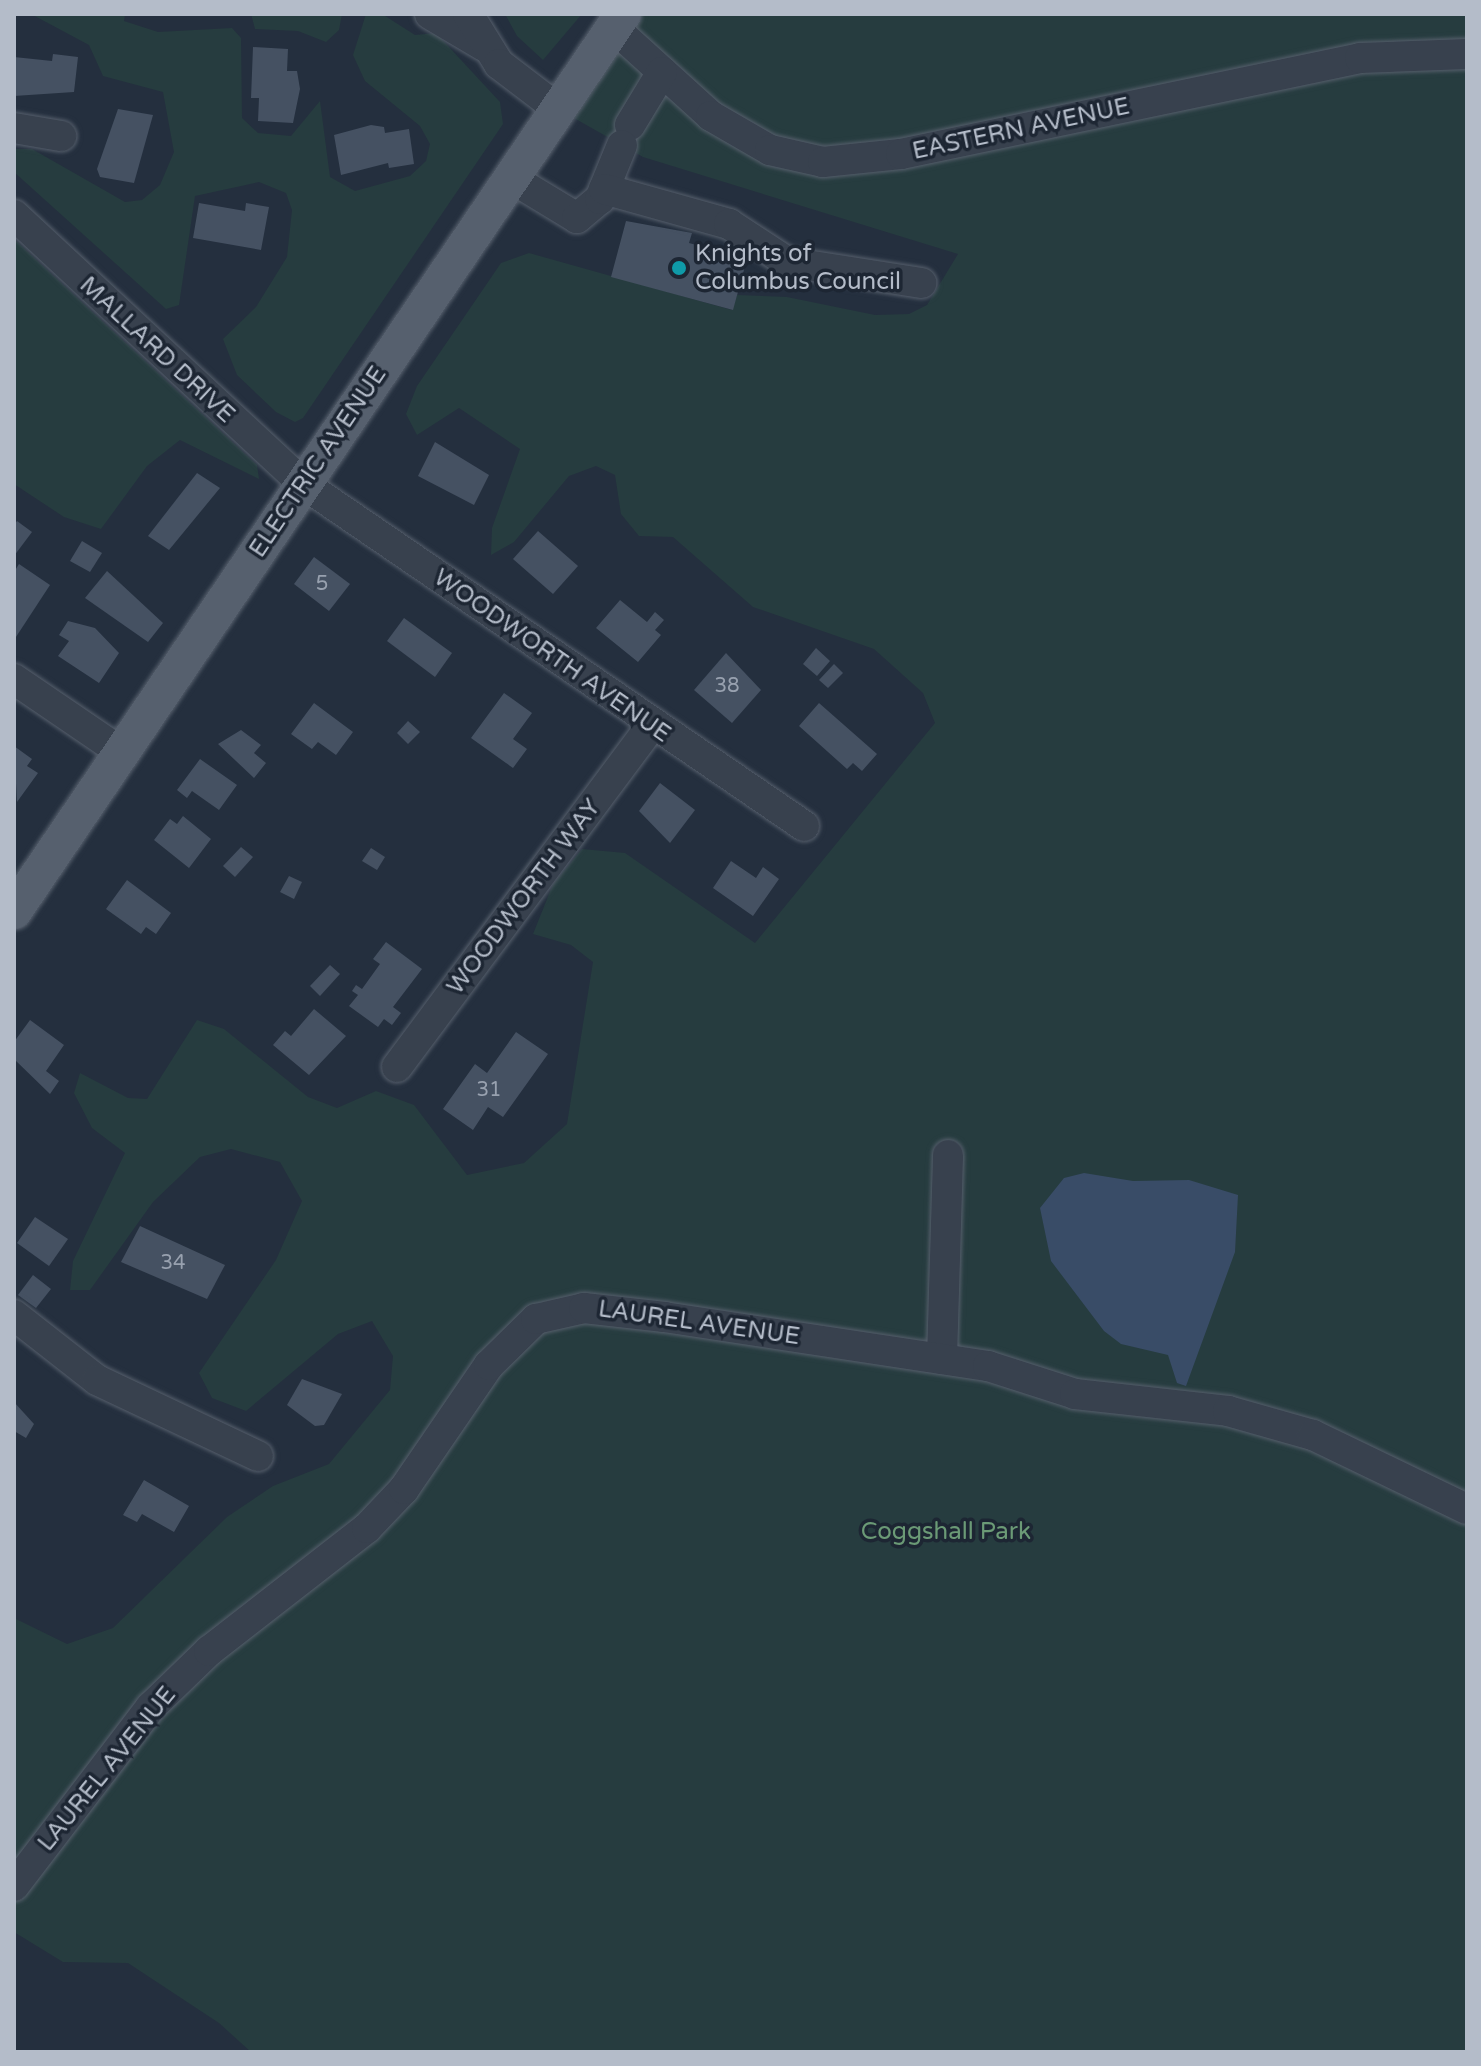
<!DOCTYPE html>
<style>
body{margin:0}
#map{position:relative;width:1481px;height:2066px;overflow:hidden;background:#242f3e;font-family:"Varela Round",sans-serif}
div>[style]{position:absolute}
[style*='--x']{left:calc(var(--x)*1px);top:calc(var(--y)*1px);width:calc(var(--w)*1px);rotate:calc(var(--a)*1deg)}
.green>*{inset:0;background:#263c3f}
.water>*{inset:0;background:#394c67}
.building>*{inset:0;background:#455162}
.roads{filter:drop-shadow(0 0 2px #565f6c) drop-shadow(0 0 2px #565f6c)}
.minor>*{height:30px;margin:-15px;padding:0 15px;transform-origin:15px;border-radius:15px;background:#38414e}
.major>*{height:36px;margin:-18px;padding:0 18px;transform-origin:18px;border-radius:18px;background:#56606e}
.dots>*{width:22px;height:22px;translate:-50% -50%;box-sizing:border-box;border:4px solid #1d2633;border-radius:50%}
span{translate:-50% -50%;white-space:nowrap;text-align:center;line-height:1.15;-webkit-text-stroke:7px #1d2633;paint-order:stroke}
.number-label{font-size:20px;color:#98a1af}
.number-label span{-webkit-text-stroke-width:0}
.street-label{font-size:24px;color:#b4bcc9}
.poi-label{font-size:24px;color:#b4bcc9}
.left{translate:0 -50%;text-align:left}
.park-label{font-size:24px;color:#6b9a76}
.frame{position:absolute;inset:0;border:16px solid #b4bcc9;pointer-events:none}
</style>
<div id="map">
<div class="green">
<div style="clip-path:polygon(31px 14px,125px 14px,124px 21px,158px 32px,232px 28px,241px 38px,242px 118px,258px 133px,291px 136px,320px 101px,330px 177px,355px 191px,410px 176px,426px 161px,430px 144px,420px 126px,365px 81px,353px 55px,366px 14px,382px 14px,415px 35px,436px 33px,500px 102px,503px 124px,303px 418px,295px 422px,276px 412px,237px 375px,223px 339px,256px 307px,287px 257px,292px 210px,286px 193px,259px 182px,195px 196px,179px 305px,166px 309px,14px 172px,15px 149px,32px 149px,125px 202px,142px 200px,160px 185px,174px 152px,163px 92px,103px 76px,89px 45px)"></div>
<div style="clip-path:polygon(251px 14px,342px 14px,339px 30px,326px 42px,298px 31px,255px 29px)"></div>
<div style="clip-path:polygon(505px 14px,582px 14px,543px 60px,517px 36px)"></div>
<div style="clip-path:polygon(623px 14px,1467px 14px,1467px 2052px,251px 2052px,219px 2023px,128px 1963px,63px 1962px,14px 1932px,14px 1618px,67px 1644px,113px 1628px,227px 1517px,273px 1486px,329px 1464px,390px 1390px,393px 1356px,372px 1321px,338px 1334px,246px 1411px,212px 1398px,199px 1373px,276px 1260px,302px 1201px,280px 1162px,231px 1149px,200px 1157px,153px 1202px,90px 1290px,70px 1290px,73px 1261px,125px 1153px,92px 1128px,74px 1093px,80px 1073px,128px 1098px,147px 1099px,197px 1020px,224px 1029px,308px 1097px,337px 1108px,376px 1091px,414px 1105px,467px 1175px,524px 1163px,567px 1124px,593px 962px,571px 945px,533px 934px,553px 884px,582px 849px,625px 853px,755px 943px,935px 723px,923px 693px,874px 649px,753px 607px,673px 537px,639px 536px,621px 514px,615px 475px,596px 466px,569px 476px,514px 542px,491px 555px,492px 528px,520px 449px,459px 408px,417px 435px,406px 414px,417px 386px,501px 263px,529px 253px,732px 310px,737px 295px,787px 297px,875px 315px,909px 314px,927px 305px,958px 254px,643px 157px,558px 109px)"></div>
<div style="clip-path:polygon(14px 239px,257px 465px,259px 479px,180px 440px,147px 466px,101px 529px,64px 517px,14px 484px)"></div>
</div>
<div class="water">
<div style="clip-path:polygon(1084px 1173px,1133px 1181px,1189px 1180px,1238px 1195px,1235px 1252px,1186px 1386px,1177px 1383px,1168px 1355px,1121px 1344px,1104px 1331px,1051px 1261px,1040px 1208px,1064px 1178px)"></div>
</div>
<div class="building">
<div style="clip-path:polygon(253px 47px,288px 49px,287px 71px,297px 71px,300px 89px,293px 123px,258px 121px,259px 98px,251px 98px)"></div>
<div style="clip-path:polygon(53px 54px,78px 57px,74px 92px,14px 96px,14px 57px,52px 61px)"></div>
<div style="clip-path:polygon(118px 109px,153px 115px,134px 183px,100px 177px,97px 169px)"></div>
<div style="clip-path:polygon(371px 125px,384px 127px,385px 133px,409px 129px,414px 164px,389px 168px,388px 163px,341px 175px,334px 135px)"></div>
<div style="clip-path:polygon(199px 203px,245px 211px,246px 203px,269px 207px,261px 250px,193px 238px)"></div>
<div style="clip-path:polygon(626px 221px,692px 233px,689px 243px,747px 259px,733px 310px,611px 277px)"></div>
<div style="clip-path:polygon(435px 442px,489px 475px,474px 505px,418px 476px)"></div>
<div style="clip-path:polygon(197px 473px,220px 488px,169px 550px,148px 536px)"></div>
<div style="clip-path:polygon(17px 521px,32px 532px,14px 556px,14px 525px)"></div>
<div style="clip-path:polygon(538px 531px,578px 566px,553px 594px,513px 559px)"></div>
<div style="clip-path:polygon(82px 541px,102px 553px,90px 572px,70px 561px)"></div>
<div style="clip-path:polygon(314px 557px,350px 584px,329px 611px,294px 584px)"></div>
<div style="clip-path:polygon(19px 564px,50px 585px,14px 640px,14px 572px)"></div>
<div style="clip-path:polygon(107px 571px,163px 623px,148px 642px,85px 598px)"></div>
<div style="clip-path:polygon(620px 600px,647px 622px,655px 612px,664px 620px,655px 630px,661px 635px,638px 662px,596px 628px)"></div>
<div style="clip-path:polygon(404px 618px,452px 653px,435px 677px,387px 641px)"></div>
<div style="clip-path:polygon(68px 621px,95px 628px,119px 653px,99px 683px,58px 656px,69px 641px,59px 635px)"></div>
<div style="clip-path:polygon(816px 648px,830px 661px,817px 676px,803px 664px)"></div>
<div style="clip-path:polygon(726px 653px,761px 690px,732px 723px,694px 690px)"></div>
<div style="clip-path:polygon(834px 664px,843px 673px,828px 688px,819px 680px)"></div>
<div style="clip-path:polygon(504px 693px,532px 713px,513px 739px,527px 749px,513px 768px,471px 738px)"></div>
<div style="clip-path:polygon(314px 703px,353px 732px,336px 755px,318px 742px,312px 749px,291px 734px)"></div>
<div style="clip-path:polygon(819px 703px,877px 754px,862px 771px,853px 763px,847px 769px,799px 726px)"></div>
<div style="clip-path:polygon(408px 721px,420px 732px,408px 744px,397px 733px)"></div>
<div style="clip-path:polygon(241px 730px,261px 745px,254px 753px,266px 763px,254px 778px,218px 744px)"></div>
<div style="clip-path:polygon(14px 746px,32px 759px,27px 766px,38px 773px,17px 802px)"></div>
<div style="clip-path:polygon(200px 759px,237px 785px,219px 810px,192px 791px,187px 798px,177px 790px)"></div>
<div style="clip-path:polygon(660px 783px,695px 810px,670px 843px,639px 811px)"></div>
<div style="clip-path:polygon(183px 816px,211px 839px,189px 868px,154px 840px,170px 819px,177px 824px)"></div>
<div style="clip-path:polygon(241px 847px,253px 857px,235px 877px,223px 866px)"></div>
<div style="clip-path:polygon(371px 848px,385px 857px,377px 870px,362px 861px)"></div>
<div style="clip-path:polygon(731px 861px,756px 878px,763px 867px,779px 879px,753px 916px,713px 888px)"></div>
<div style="clip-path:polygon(289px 876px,302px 882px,294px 899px,280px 892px)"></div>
<div style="clip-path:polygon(127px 880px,171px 913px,156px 934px,146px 927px,141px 934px,106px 909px)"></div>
<div style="clip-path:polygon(386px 942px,422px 969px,393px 1007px,401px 1013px,392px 1025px,384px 1019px,378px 1027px,349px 1006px,358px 995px,352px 991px,356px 985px,362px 989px,380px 964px,373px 959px)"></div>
<div style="clip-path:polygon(330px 965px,340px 974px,320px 996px,310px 986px)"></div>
<div style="clip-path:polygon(314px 1009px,346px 1036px,309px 1075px,273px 1045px,285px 1031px,291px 1036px)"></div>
<div style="clip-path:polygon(30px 1020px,64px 1045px,46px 1071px,59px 1081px,50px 1094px,14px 1059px,14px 1042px)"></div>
<div style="clip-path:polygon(516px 1032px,548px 1054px,503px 1117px,488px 1107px,473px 1130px,443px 1109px,475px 1064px,487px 1073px)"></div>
<div style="clip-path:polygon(35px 1217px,68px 1239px,49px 1266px,17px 1243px)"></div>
<div style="clip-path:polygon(140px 1226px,225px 1265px,207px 1299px,121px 1262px)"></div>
<div style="clip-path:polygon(33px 1275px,51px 1289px,36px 1308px,18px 1295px)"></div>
<div style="clip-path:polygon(302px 1379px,342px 1394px,324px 1425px,315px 1426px,287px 1405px)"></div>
<div style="clip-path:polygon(14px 1402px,34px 1424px,26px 1438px,14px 1431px)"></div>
<div style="clip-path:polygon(144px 1480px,189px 1506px,174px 1532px,142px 1514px,137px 1522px,123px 1515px)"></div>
</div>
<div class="roads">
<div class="minor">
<div style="--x:430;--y:14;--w:63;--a:30.7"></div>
<div style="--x:468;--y:14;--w:59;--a:58.2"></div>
<div style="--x:499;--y:64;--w:74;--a:37.3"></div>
<div style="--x:614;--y:28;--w:131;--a:42.2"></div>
<div style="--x:711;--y:116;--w:68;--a:30"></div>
<div style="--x:770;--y:150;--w:54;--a:12.8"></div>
<div style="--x:823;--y:162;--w:78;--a:-5.9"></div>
<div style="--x:901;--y:154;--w:469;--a:-11.8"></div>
<div style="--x:1360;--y:58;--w:107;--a:-2.1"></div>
<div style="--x:630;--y:125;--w:62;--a:-58.9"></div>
<div style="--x:14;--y:128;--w:48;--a:9.7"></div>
<div style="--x:511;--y:178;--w:77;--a:31.2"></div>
<div style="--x:577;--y:218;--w:30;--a:-40"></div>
<div style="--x:600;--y:199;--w:58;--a:-67.8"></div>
<div style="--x:604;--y:189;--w:130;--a:15.6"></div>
<div style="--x:729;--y:224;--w:69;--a:33.2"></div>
<div style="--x:787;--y:262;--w:136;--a:8.9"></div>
<div style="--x:14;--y:215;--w:393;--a:42.9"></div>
<div style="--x:302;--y:483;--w:608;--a:34.34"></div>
<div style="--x:14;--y:679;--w:133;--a:34.3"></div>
<div style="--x:397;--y:1067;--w:425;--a:-53.3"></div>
<div style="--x:14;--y:1315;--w:105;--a:38.1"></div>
<div style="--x:97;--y:1380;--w:178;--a:25.3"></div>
<div style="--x:942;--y:1359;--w:204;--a:-88.3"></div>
<div style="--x:14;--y:1886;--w:225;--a:-52.6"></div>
<div style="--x:151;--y:1707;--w:81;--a:-44"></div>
<div style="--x:209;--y:1651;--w:200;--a:-37.9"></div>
<div style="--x:367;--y:1528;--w:54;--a:-46.5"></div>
<div style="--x:404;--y:1489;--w:150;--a:-55.6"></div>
<div style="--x:489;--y:1365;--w:66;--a:-44.4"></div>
<div style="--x:536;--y:1319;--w:49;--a:-12.9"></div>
<div style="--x:584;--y:1308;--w:81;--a:6.4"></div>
<div style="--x:664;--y:1317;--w:328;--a:8.6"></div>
<div style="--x:988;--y:1366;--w:91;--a:17.8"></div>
<div style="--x:1075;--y:1394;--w:154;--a:6.3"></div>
<div style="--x:1228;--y:1411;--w:88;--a:15.8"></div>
<div style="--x:1313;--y:1435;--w:171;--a:25.7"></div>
</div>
<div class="major">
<div style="--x:14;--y:911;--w:1084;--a:-55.83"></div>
</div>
</div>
<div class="dots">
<div style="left:679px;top:268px;background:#0f9aa8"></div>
</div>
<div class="number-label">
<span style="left:322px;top:584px">5</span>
<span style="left:727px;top:686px">38</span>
<span style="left:489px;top:1090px">31</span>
<span style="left:173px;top:1263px">34</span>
</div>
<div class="street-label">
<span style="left:1021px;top:129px;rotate:-12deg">EASTERN AVENUE</span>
<span style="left:157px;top:350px;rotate:43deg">MALLARD DRIVE</span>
<span style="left:318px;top:462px;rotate:-56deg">ELECTRIC AVENUE</span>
<span style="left:552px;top:656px;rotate:35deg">WOODWORTH AVENUE</span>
<span style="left:524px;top:897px;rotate:-53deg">WOODWORTH WAY</span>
<span style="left:699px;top:1323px;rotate:8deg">LAUREL AVENUE</span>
<span style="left:107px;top:1769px;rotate:-51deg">LAUREL AVENUE</span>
</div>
<div class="poi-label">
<span class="left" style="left:695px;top:268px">Knights of<br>Columbus Council</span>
</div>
<div class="park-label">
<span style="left:946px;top:1532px">Coggshall Park</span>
</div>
<div class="frame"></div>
</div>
